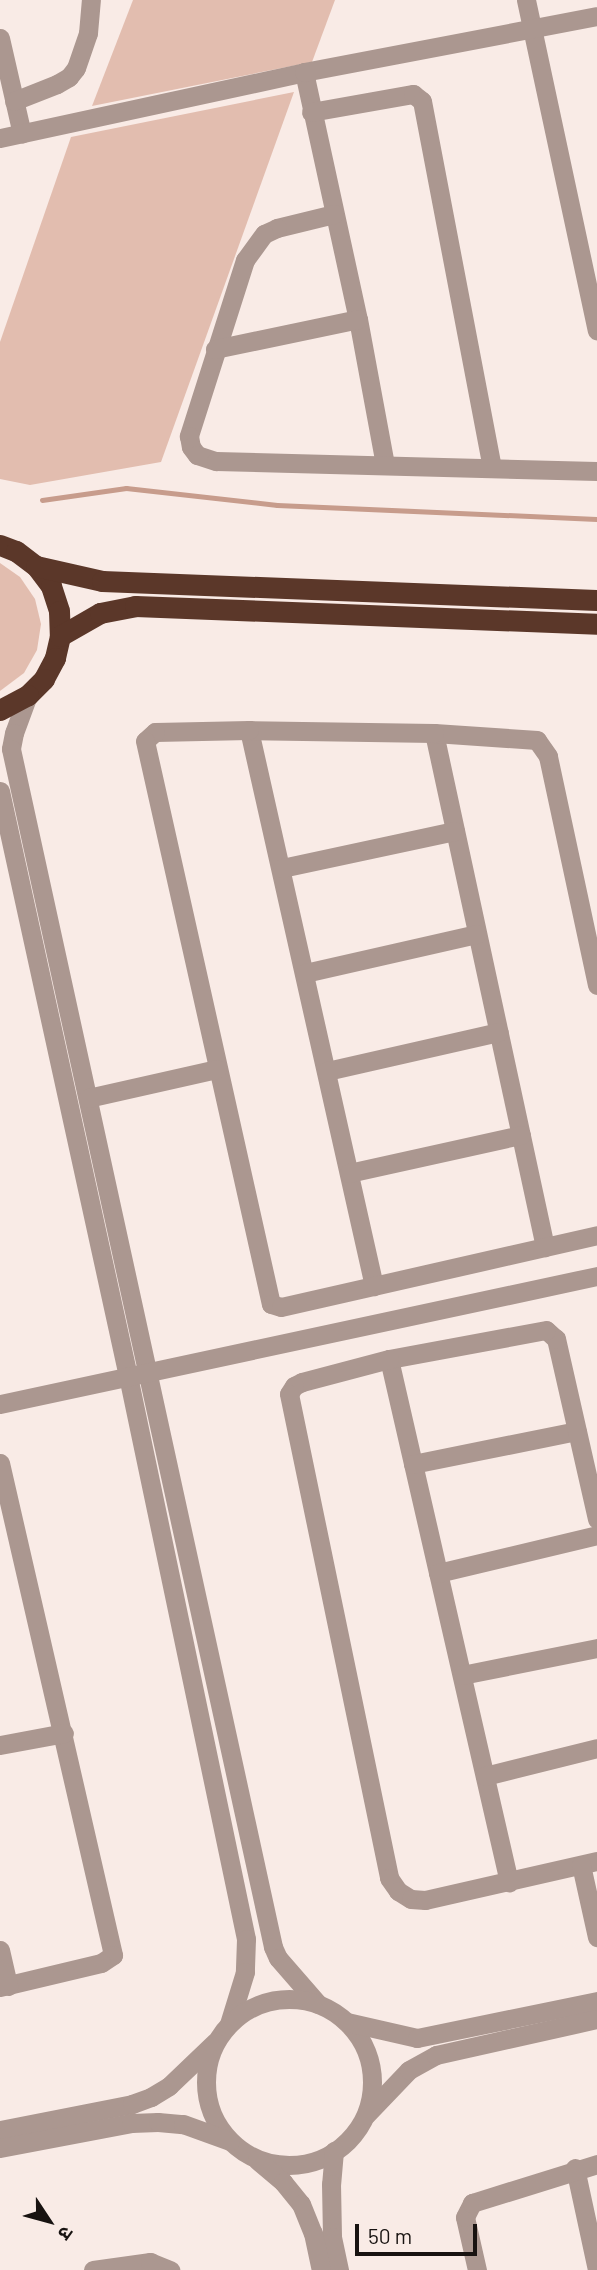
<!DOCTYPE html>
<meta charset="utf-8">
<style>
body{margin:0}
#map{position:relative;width:597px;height:2270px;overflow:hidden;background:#f9ebe6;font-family:Barlow,"Noto Sans Devanagari",sans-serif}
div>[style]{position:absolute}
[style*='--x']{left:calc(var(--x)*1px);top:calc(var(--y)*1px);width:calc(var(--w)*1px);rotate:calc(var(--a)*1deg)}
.green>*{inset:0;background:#e2bdaf}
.stream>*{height:5px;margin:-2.5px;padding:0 2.5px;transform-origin:2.5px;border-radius:2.5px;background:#c79c8c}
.minor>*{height:19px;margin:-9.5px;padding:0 9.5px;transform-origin:9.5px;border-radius:9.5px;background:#ab9790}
.minor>.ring{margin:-9.5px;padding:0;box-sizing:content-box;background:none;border:19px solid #ab9790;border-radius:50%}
.highway>*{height:21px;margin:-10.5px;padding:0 10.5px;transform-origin:10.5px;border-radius:10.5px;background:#5b3729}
span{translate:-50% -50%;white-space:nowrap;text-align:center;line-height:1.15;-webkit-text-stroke:5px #f9ebe6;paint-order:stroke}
.north{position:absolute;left:14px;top:2186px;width:70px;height:70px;-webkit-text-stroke:5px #f9ebe6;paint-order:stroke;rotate:126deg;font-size:19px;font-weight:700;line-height:28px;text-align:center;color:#181311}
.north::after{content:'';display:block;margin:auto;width:24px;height:32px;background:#181311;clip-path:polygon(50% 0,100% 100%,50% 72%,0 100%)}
.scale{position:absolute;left:355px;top:2224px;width:122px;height:32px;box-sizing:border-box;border:4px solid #181311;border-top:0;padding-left:9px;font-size:21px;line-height:24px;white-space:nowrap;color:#181311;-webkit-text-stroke:5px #f9ebe6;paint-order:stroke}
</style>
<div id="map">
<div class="green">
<div style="clip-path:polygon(133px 0,335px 0,312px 62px,92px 106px)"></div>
<div style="clip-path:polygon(294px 92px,161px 462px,30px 485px,0 479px,0 342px,71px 137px)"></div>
<div style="clip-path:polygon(0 563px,20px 577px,35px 599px,41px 624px,37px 650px,24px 673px,0 691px)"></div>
</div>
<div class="stream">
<div style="--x:42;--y:500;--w:85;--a:-8.1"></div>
<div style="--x:126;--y:488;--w:152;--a:6.4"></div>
<div style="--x:277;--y:505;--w:320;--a:2.5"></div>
</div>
<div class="minor">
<div style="--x:526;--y:0;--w:338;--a:77.9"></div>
<div style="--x:0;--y:38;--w:98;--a:77.1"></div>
<div style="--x:304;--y:72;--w:253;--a:77.7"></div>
<div style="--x:358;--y:319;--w:147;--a:79.5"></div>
<div style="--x:14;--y:101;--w:46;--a:-21.6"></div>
<div style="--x:57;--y:84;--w:14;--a:-30"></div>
<div style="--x:69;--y:77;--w:11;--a:-52"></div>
<div style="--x:76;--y:68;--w:37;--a:-71"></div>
<div style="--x:88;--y:33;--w:33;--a:-85"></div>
<div style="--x:311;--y:112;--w:104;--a:-10"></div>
<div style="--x:413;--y:94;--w:11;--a:38"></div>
<div style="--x:422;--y:101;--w:373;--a:79.2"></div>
<div style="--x:0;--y:138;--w:311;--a:-12.2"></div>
<div style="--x:304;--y:72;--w:298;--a:-10.8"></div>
<div style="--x:334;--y:214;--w:59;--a:166.2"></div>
<div style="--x:277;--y:228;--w:14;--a:155"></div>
<div style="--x:264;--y:234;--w:32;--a:126"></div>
<div style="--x:245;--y:260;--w:185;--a:107.7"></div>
<div style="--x:189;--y:436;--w:11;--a:80"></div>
<div style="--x:191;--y:447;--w:10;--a:53"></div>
<div style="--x:197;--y:455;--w:20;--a:18"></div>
<div style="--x:216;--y:461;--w:381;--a:1.5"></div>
<div style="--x:215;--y:349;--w:146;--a:-11.8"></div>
<div style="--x:28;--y:695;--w:40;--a:110.2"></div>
<div style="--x:14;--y:733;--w:16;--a:101"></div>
<div style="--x:11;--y:749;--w:1226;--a:77.66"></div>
<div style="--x:273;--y:1947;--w:12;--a:66"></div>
<div style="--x:278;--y:1958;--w:61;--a:49"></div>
<div style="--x:249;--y:730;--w:570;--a:77.33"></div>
<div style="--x:434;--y:733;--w:526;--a:77.81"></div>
<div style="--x:0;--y:791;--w:599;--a:77.66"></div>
<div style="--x:128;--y:1376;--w:575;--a:78.16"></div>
<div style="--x:246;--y:1939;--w:33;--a:92"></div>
<div style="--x:245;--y:1972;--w:54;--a:107.1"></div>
<div style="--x:282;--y:868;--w:177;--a:-12.1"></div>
<div style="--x:305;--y:973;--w:176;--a:-12.8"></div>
<div style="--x:597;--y:985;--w:234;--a:-102.1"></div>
<div style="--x:548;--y:756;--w:19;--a:-125"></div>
<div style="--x:537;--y:740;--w:103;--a:-176.1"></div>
<div style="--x:434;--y:733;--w:185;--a:-179.1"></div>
<div style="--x:249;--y:730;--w:94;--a:178.8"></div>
<div style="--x:155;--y:732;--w:13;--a:138"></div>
<div style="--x:145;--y:741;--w:577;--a:77.39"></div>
<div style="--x:271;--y:1304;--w:10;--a:17"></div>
<div style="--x:281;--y:1307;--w:324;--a:-12.8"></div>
<div style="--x:327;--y:1071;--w:176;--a:-12.8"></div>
<div style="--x:88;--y:1098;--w:132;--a:-12.7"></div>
<div style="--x:349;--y:1173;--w:176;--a:-12.5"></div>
<div style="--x:389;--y:1359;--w:537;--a:77.08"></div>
<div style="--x:0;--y:1404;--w:611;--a:-12.1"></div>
<div style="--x:0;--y:1463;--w:505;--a:77.06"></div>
<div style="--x:113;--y:1955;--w:14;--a:146"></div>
<div style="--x:101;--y:1963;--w:104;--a:166.6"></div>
<div style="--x:413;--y:1464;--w:167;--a:-11.4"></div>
<div style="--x:597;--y:1519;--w:185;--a:-102.8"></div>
<div style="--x:556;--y:1339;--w:13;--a:-138"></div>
<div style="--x:546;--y:1330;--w:160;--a:169.5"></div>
<div style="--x:389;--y:1359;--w:90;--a:165.2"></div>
<div style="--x:302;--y:1382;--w:9;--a:153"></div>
<div style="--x:294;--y:1386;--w:9;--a:122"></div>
<div style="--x:289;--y:1394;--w:494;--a:78.3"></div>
<div style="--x:389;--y:1878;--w:16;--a:55"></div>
<div style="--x:398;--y:1891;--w:15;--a:32"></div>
<div style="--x:411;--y:1899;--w:14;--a:4"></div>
<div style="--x:425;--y:1900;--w:176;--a:-12.8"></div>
<div style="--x:438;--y:1573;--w:163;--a:-13.4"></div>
<div style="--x:462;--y:1675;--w:138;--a:-11.3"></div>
<div style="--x:0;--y:1745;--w:65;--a:-10.6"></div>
<div style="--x:485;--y:1776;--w:115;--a:-14"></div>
<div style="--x:581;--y:1865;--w:74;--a:77.5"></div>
<div style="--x:0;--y:1950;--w:37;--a:77"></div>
<div class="ring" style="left:206px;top:1999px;width:147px;height:147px"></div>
<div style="--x:347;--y:2022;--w:72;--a:12.9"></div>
<div style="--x:417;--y:2038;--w:184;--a:-11.6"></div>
<div style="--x:366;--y:2115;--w:62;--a:-46.3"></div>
<div style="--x:409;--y:2070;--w:31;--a:-29"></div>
<div style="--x:436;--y:2055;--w:165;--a:-12.6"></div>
<div style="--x:0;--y:2130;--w:135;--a:-11.1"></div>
<div style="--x:132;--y:2104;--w:20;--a:-20"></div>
<div style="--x:151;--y:2097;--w:21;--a:-31"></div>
<div style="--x:169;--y:2086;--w:64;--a:-43.7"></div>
<div style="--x:0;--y:2148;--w:133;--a:-10.8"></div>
<div style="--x:131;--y:2123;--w:27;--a:-2"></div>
<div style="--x:158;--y:2122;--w:25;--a:5"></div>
<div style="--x:183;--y:2124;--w:50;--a:19.9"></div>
<div style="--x:334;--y:2151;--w:33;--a:95"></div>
<div style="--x:331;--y:2184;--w:53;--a:88.9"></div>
<div style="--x:332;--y:2237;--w:34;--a:78"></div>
<div style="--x:257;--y:2160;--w:34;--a:40"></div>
<div style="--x:283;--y:2182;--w:28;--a:51"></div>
<div style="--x:301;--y:2204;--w:31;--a:68"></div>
<div style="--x:313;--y:2233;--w:38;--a:78"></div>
<div style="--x:575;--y:2168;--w:104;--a:77.8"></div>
<div style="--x:93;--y:2270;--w:58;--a:-8"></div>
<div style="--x:150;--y:2262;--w:22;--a:22"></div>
<div style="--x:477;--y:2270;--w:54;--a:-102.8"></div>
<div style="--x:465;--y:2217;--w:16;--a:-63"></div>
<div style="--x:472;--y:2203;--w:131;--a:-17.3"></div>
</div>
<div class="highway">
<div style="--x:0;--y:545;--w:17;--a:21"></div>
<div style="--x:16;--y:551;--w:25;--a:37"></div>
<div style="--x:36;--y:566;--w:25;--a:53"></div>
<div style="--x:51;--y:586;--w:26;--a:72"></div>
<div style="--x:59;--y:611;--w:25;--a:88"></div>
<div style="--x:60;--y:636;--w:23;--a:103"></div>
<div style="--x:55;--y:658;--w:24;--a:118"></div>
<div style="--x:44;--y:679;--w:23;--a:135"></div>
<div style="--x:28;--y:695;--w:32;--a:152"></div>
<div style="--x:36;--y:566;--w:68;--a:12.8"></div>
<div style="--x:102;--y:581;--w:495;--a:2.2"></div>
<div style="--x:60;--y:636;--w:46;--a:-29.9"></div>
<div style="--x:100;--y:613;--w:36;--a:-11"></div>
<div style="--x:135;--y:606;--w:462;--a:2.2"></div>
</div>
<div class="north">उ</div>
<div class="scale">50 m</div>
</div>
